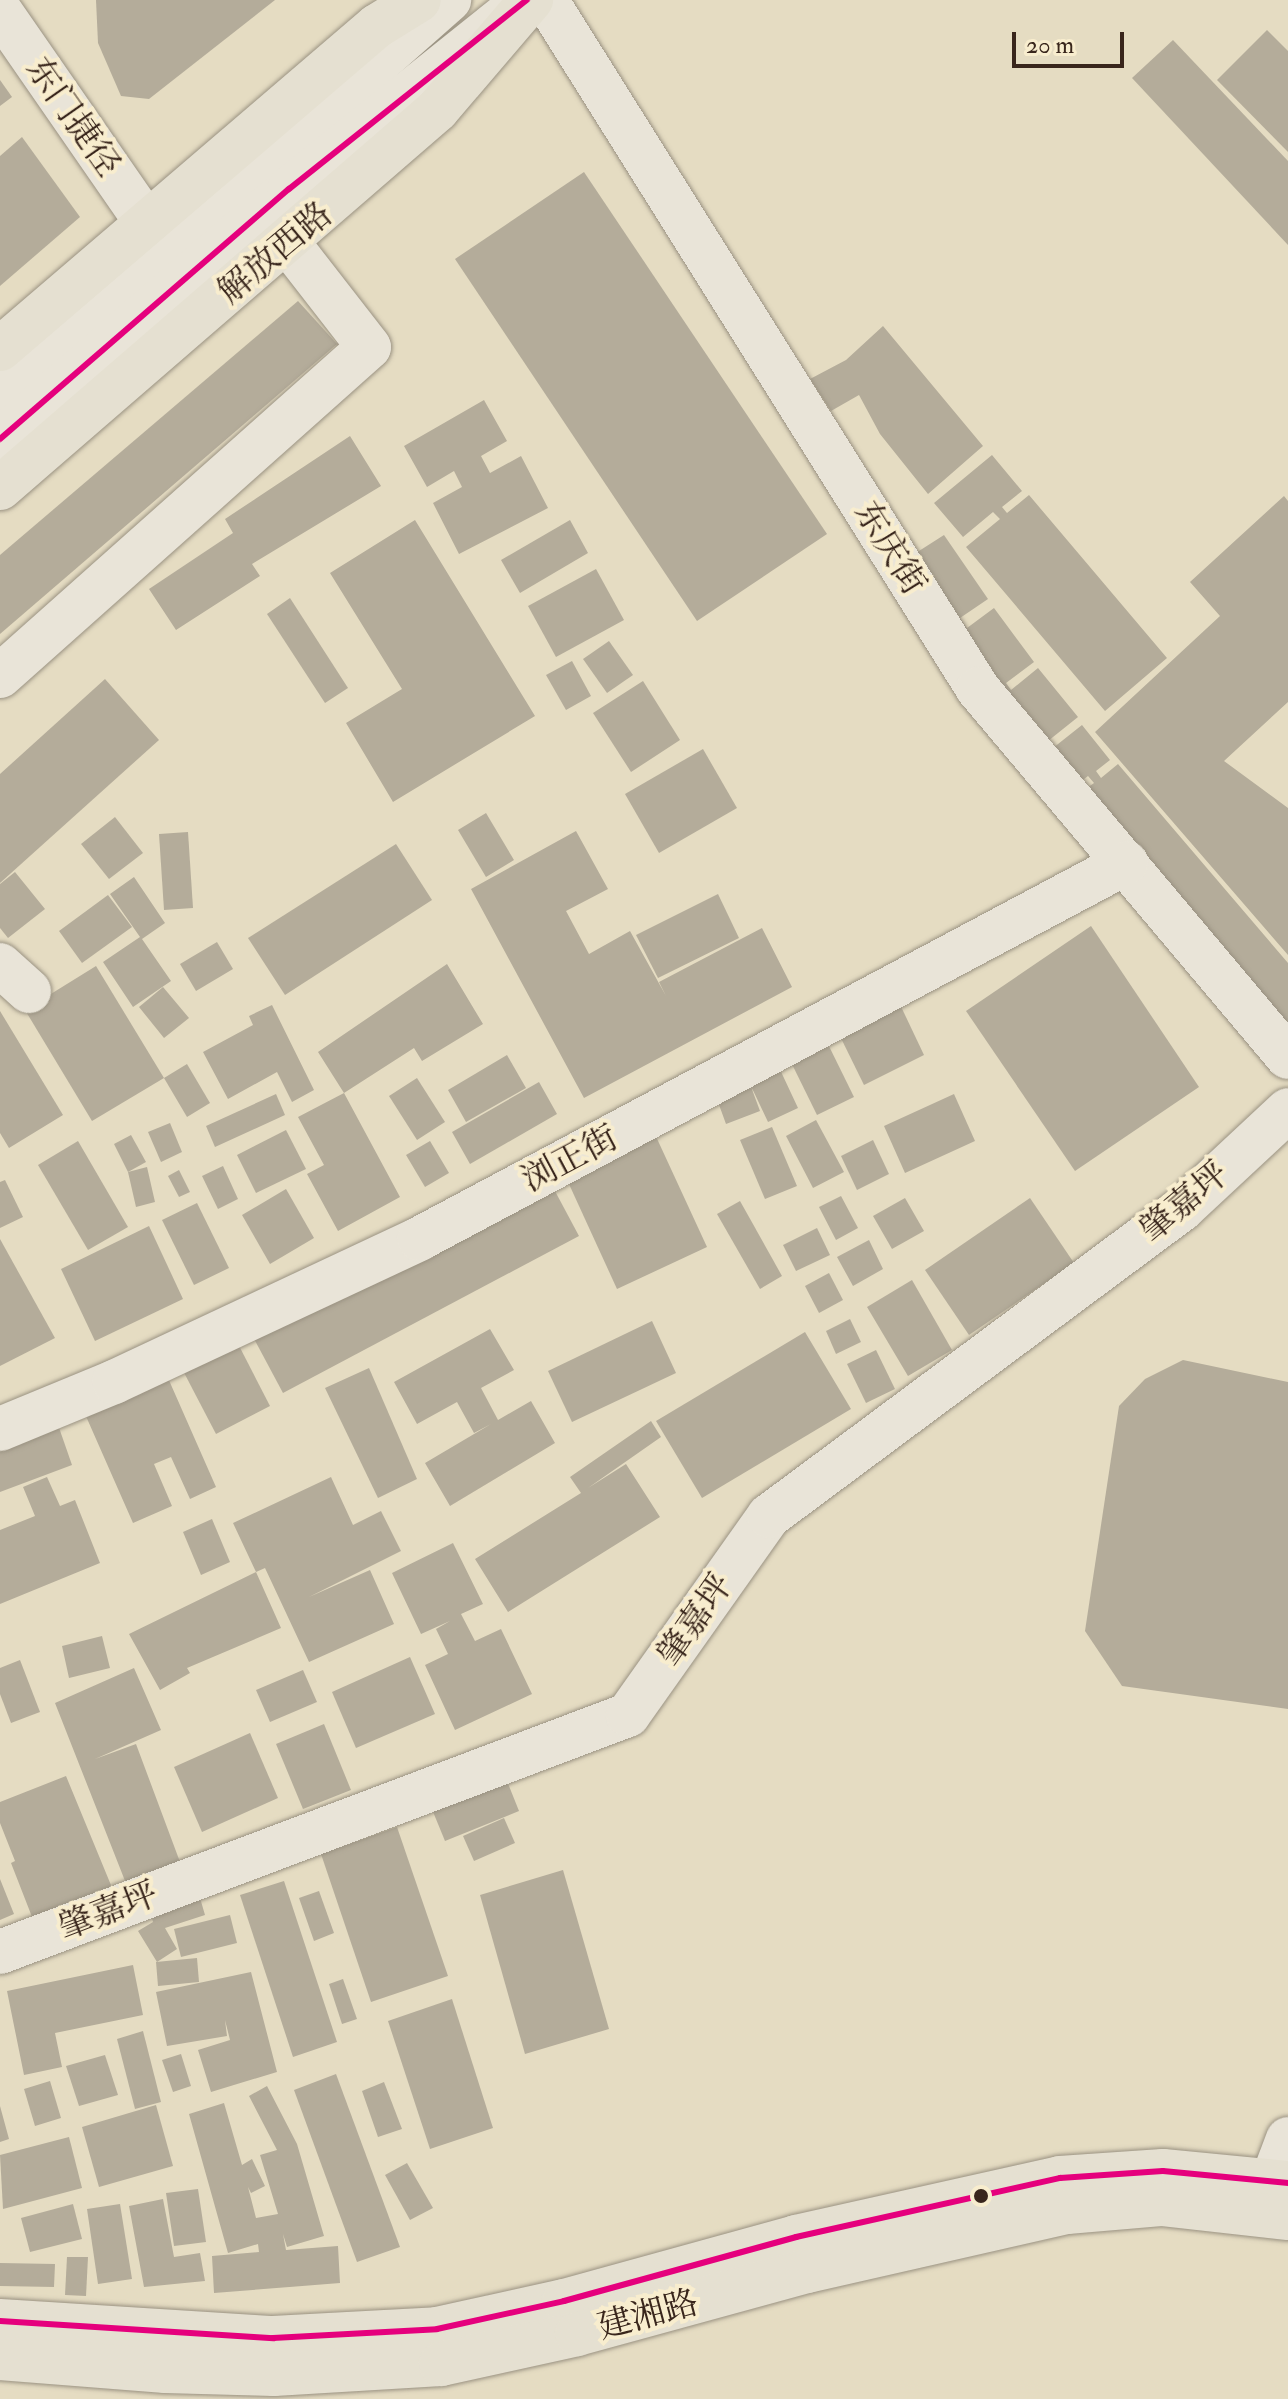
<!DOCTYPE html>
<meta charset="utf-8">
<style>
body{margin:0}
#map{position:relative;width:1288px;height:2399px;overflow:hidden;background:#e5dcc2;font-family:"IM FELL Double Pica","Noto Serif SC",serif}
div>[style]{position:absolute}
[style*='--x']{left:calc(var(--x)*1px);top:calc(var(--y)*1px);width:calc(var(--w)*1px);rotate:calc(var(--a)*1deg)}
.building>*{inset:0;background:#b4ac9a}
.roads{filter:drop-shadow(0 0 2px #9a9282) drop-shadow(0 0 2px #9a9282)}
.minor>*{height:44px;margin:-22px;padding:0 22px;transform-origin:22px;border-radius:22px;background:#e9e4d8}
.major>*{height:44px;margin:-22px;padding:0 22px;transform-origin:22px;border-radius:22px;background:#e5e0d1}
.bus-1>*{height:6px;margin:-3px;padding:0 3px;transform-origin:3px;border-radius:3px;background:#e5007d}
.dots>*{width:22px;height:22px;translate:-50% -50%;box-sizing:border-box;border:4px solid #f8edce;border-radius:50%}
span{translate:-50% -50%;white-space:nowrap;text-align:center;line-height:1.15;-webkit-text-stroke:8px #f8edce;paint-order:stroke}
.street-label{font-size:34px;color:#39261c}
.scale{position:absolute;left:1012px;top:32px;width:112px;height:36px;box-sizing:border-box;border:4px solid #39261c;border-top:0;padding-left:10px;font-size:24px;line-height:28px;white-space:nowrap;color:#39261c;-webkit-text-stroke:6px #f8edce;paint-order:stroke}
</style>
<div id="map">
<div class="building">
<div style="clip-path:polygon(96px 0,275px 0,149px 99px,121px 96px,98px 43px)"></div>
<div style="clip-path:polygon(1267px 30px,1288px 51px,1288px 152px,1217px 80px)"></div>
<div style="clip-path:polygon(1173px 40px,1288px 161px,1288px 245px,1132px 78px)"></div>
<div style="clip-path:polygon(0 80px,12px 97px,0 106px)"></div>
<div style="clip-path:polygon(22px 137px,80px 217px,0 286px,0 156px)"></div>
<div style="clip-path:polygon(584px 172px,827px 534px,697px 621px,455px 259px)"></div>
<div style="clip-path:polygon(298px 301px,337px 344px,0 634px,0 555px)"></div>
<div style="clip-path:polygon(883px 326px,983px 446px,928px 494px,880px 434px,859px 395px,831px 411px,810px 379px,846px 360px)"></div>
<div style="clip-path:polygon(484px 400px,507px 441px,481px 456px,490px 473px,521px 456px,548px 508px,459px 554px,433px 503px,462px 487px,454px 471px,427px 487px,404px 446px)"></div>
<div style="clip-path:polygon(350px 436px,381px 486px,252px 564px,260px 576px,176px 630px,149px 589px,233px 533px,225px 519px)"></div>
<div style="clip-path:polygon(992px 455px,1022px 491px,1002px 507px,1007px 513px,1029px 495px,1167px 658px,1105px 711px,966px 547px,1000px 519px,993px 512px,963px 537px,934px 503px)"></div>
<div style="clip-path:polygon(1284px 496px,1288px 501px,1288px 702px,1224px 761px,1288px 808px,1288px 955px,1095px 732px,1220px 616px,1190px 582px)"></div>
<div style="clip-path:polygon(415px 520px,535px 716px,393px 802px,346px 723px,402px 689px,330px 573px)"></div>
<div style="clip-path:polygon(570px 520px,588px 553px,520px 593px,501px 560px)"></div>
<div style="clip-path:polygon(944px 535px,988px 599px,960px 618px,967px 628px,994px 608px,1034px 662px,1006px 683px,1011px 690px,1038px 668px,1078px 717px,1048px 741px,1053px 748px,1082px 725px,1110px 760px,1096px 771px,1101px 778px,1118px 764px,1288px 963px,1288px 1036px,1083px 791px,1094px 783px,1088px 776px,1075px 786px,908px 558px)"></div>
<div style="clip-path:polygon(596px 569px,624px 620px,556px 657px,528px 606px)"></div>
<div style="clip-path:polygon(290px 598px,348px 688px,325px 703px,267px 614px)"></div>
<div style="clip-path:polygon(609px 641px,633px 675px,607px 693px,583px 659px)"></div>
<div style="clip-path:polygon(572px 661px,591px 696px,566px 710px,546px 675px)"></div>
<div style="clip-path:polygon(105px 679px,159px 740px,0 883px,0 774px)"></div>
<div style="clip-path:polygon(643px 681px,680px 740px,631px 772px,593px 713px)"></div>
<div style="clip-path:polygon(703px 749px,737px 808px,659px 853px,625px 794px)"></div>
<div style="clip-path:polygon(486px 813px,514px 860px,486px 877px,458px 830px)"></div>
<div style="clip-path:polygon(115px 817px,143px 853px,109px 879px,81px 844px)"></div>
<div style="clip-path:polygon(576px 831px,608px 889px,566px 911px,589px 954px,630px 931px,666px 996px,659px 982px,762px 928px,792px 987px,584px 1098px,471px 889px)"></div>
<div style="clip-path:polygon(188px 832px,193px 908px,164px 910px,159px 834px)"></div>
<div style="clip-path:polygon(396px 844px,432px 900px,285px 995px,248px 938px)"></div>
<div style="clip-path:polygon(15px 872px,45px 909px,8px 938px,0 928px,0 884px)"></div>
<div style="clip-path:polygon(134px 877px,165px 923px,142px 939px,171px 981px,133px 1007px,103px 962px,140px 937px,110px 894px)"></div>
<div style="clip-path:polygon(718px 894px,739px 938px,658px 978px,636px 935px)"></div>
<div style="clip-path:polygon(108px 895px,132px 927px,82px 963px,59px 931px)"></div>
<div style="clip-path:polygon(1091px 926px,1199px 1087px,1075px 1171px,966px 1011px)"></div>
<div style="clip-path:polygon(217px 942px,233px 969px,196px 991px,180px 964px)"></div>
<div style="clip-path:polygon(447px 964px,483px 1024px,422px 1061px,414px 1048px,344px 1093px,400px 1197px,338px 1231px,307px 1174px,324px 1165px,298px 1117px,344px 1093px,318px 1052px)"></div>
<div style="clip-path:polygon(96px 966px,164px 1078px,92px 1121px,25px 1010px)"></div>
<div style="clip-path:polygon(163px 987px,189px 1018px,164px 1038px,139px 1007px)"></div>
<div style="clip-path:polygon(896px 996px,924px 1055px,864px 1085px,835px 1026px)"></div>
<div style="clip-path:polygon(272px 1005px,314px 1090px,292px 1102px,277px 1072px,228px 1099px,203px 1052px,253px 1025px,249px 1016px)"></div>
<div style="clip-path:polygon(0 1011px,63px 1115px,9px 1148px,0 1133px)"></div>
<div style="clip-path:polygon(823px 1034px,854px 1097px,817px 1115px,786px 1052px)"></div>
<div style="clip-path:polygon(507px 1055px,526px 1088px,466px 1122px,448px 1090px)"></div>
<div style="clip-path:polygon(776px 1061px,798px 1108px,768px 1122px,750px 1084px,760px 1111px,726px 1124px,714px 1091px)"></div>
<div style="clip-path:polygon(187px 1064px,210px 1103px,187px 1117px,164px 1078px)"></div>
<div style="clip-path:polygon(417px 1078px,445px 1122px,417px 1140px,389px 1096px)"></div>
<div style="clip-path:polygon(539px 1082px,557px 1114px,470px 1164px,452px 1132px)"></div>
<div style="clip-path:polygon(276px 1094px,285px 1115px,215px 1147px,206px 1126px)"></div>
<div style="clip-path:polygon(954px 1094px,975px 1141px,905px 1173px,884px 1126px)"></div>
<div style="clip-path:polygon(816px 1120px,844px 1172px,813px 1188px,786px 1136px)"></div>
<div style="clip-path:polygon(170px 1123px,182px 1152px,161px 1162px,148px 1132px)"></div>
<div style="clip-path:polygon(772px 1127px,797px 1186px,765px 1199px,740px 1140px)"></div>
<div style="clip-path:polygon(286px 1130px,306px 1169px,256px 1193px,237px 1155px)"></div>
<div style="clip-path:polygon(653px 1130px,707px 1247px,617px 1289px,563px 1171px)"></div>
<div style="clip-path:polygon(131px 1135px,146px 1162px,128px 1172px,114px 1144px)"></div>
<div style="clip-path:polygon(873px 1140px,889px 1174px,857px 1190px,841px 1156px)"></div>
<div style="clip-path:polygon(78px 1141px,128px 1227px,88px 1250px,38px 1165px)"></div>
<div style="clip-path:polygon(430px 1141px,449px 1173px,425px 1187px,406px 1155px)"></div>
<div style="clip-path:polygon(223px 1166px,238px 1199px,218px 1209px,202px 1176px)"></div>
<div style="clip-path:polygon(147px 1167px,155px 1202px,136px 1207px,128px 1172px)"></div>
<div style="clip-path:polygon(179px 1170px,190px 1192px,179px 1197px,168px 1176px)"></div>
<div style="clip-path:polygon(548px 1178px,579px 1236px,283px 1393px,252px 1335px)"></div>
<div style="clip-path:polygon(5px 1180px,23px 1217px,0 1228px,0 1182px)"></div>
<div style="clip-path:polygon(286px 1189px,314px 1238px,270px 1264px,242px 1215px)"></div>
<div style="clip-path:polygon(841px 1196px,858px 1228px,836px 1240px,819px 1207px)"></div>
<div style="clip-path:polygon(905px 1198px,924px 1231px,892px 1249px,873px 1216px)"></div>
<div style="clip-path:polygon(1030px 1198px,1074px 1263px,969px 1335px,925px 1270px)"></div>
<div style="clip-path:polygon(740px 1201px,782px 1276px,760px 1289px,717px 1214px)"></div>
<div style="clip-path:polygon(197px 1203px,229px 1268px,194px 1285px,162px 1220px)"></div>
<div style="clip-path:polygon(149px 1226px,183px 1299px,95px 1341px,61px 1269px)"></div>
<div style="clip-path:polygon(817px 1228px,830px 1255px,796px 1271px,783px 1245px)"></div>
<div style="clip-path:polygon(0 1239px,55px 1338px,0 1366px)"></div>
<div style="clip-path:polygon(869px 1240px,883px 1269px,853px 1286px,837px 1257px)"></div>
<div style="clip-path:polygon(829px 1273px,843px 1300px,819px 1313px,805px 1286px)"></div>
<div style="clip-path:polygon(912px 1280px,952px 1350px,908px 1376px,867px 1307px)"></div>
<div style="clip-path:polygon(850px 1319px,861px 1342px,836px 1354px,826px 1331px)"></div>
<div style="clip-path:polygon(652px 1321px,676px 1373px,572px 1422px,548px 1371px)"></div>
<div style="clip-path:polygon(490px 1329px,514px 1370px,481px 1388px,498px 1420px,531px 1401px,555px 1443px,450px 1506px,425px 1463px,491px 1424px,474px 1433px,457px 1402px,417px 1424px,394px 1382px)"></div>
<div style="clip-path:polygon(805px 1332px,851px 1409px,702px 1498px,656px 1421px)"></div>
<div style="clip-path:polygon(234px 1336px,270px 1406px,216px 1434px,180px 1365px)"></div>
<div style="clip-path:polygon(876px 1350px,895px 1389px,866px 1403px,847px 1364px)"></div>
<div style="clip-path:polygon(1183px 1360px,1288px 1382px,1288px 1709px,1122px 1686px,1085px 1631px,1119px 1406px,1145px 1379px)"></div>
<div style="clip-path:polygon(369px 1368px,417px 1479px,378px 1498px,325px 1388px)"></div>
<div style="clip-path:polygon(168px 1378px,216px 1487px,190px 1499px,171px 1457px,154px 1464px,172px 1506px,133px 1523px,85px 1414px)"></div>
<div style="clip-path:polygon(56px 1419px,72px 1465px,0 1492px,0 1440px)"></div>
<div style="clip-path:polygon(651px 1421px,661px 1437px,588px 1488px,626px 1464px,660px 1517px,508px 1612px,475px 1559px,581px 1493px,570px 1477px)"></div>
<div style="clip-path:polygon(47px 1477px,60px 1506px,75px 1500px,100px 1563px,0 1604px,0 1530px,35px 1516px,23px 1487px)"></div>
<div style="clip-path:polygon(331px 1477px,353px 1525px,381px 1511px,401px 1551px,309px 1597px,370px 1570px,394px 1624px,309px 1662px,265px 1568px,256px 1572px,233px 1523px)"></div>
<div style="clip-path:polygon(212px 1519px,230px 1562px,201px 1575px,183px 1532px)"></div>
<div style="clip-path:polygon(453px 1543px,483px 1604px,461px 1614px,475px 1641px,501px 1629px,532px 1694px,455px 1730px,425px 1665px,448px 1654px,436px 1629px,450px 1621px,421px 1634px,392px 1573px)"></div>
<div style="clip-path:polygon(256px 1572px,281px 1628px,187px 1668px,190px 1673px,160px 1690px,129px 1634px)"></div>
<div style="clip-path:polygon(102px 1636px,110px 1668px,69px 1678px,62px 1646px)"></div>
<div style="clip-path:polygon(410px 1657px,435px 1714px,356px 1748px,332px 1692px)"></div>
<div style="clip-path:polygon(20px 1660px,40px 1712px,11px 1723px,0 1694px,0 1668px)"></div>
<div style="clip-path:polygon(134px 1668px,161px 1730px,95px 1759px,136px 1744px,183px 1870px,129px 1891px,55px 1703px)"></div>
<div style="clip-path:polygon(303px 1670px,317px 1702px,270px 1722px,256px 1690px)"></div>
<div style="clip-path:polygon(324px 1724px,351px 1790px,303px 1809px,276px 1744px)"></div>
<div style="clip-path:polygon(250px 1733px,278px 1798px,202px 1832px,174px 1767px)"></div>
<div style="clip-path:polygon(503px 1771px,519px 1811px,445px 1841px,429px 1802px)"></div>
<div style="clip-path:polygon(66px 1776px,113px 1890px,34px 1922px,11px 1863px,15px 1861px,0 1823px,0 1802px)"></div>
<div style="clip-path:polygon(504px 1818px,515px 1843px,474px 1861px,463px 1836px)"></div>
<div style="clip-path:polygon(397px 1827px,448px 1976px,371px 2002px,321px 1854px)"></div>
<div style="clip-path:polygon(563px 1870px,609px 2029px,525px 2054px,480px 1895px)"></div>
<div style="clip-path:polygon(0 1879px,14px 1914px,0 1920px)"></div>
<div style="clip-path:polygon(284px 1881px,337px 2042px,293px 2057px,240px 1895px)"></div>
<div style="clip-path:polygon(198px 1891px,205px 1915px,165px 1928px,177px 1949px,157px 1962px,138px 1931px,153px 1922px,149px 1907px)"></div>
<div style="clip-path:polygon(319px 1891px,334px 1933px,314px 1941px,299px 1898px)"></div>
<div style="clip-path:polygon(230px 1915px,237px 1943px,181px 1957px,174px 1929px)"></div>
<div style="clip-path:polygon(197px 1958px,199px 1982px,158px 1986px,156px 1962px)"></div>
<div style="clip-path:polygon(133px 1965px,143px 2015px,55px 2033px,62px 2067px,24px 2075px,7px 1991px)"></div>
<div style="clip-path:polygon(251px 1972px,277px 2072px,211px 2092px,198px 2050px,230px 2040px,225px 2020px,227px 2036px,167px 2046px,156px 1992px)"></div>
<div style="clip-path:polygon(343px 1979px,357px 2019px,342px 2024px,329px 1984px)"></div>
<div style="clip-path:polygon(452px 1999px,493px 2128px,430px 2149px,388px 2021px)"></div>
<div style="clip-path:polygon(143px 2031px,161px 2102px,135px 2109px,117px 2039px)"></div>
<div style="clip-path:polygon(181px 2054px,191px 2086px,173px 2092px,162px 2060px)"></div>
<div style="clip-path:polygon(105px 2055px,118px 2095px,79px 2106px,66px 2066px)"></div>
<div style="clip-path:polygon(336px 2074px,400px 2247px,357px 2262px,294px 2090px)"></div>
<div style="clip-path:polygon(50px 2081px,61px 2118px,35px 2126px,24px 2089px)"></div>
<div style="clip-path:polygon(384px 2082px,402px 2129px,378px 2137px,362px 2091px)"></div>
<div style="clip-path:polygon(267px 2086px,297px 2144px,324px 2236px,287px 2247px,283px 2234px,286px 2250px,338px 2246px,340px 2283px,214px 2293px,212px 2256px,259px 2252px,258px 2244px,228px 2253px,189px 2114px,224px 2103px,242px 2165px,252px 2159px,265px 2186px,251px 2193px,248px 2187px,256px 2218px,278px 2214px,260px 2155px,277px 2150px,249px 2096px)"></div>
<div style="clip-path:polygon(156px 2105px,173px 2166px,99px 2187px,82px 2127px)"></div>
<div style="clip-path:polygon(0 2106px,9px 2139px,0 2142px)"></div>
<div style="clip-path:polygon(69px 2137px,82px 2188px,3px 2209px,0 2155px)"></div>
<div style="clip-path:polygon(407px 2163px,433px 2208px,410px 2220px,385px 2175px)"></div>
<div style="clip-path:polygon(198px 2189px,206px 2242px,174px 2246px,166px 2193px)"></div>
<div style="clip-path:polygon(163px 2199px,174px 2257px,200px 2253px,205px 2281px,144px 2287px,129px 2206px)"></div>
<div style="clip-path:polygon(73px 2204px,82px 2239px,30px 2252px,21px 2218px)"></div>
<div style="clip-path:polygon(120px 2204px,132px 2279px,98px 2284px,87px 2209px)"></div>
<div style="clip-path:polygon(67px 2257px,88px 2257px,86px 2296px,65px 2295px)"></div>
<div style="clip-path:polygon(0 2263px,55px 2264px,54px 2287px,0 2286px)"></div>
</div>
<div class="roads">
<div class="minor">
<div style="--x:546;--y:0;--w:813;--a:57.91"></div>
<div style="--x:978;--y:689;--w:481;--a:49.9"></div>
<div style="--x:0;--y:11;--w:257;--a:55.3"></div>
<div style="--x:0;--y:396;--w:599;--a:-41.41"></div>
<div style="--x:0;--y:439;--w:382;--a:-40.9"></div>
<div style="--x:289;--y:189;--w:275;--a:-38.7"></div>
<div style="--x:0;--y:676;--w:494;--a:-41.7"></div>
<div style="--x:369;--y:347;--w:132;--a:-127.9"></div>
<div style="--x:0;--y:965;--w:39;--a:42"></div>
<div style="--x:0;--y:1429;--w:123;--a:-22.4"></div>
<div style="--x:114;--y:1382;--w:337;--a:-25.1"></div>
<div style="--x:419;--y:1239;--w:801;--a:-28.01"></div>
<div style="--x:0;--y:1952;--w:671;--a:-20.68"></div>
<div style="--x:628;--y:1715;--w:244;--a:-54.7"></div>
<div style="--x:769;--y:1516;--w:515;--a:-36.62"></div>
<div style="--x:1182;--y:1209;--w:145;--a:-43"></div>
<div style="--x:1260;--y:2213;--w:79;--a:-69.3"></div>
</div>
<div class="major">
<div style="--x:0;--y:349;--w:496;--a:-40.6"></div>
<div style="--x:377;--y:26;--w:49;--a:-31.8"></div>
<div style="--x:0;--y:488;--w:578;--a:-40.86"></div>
<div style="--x:437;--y:110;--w:145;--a:-49.5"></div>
<div style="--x:0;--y:2321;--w:274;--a:3.6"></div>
<div style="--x:273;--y:2338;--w:164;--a:-3.1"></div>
<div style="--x:437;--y:2329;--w:130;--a:-12.4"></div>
<div style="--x:564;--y:2301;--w:241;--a:-15.4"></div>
<div style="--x:796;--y:2237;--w:271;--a:-12.6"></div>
<div style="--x:1060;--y:2178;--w:103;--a:-3.9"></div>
<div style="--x:1163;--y:2171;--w:126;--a:5.5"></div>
<div style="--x:0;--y:2358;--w:166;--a:4.5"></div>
<div style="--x:165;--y:2371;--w:109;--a:1.6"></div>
<div style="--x:274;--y:2374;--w:167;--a:-3.4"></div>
<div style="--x:441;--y:2364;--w:139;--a:-12.4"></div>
<div style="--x:577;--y:2334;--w:238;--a:-15.3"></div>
<div style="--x:807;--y:2271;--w:267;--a:-12.8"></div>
<div style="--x:1067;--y:2212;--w:94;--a:-4.9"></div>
<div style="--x:1161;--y:2204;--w:128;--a:6.3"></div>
</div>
</div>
<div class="bus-1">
<div style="--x:0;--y:439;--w:382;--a:-40.9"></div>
<div style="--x:289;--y:189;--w:304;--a:-38.5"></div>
<div style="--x:0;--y:2321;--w:274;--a:3.6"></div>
<div style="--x:273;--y:2338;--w:164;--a:-3.1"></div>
<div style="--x:437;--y:2329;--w:130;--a:-12.4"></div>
<div style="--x:564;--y:2301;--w:241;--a:-15.4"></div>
<div style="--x:796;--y:2237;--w:271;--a:-12.6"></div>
<div style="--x:1060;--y:2178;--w:103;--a:-3.9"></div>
<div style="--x:1163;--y:2171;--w:126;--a:5.5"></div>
</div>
<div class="dots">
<div style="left:981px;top:2196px;background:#39261c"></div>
</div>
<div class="street-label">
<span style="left:73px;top:117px;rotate:55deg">东门捷径</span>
<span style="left:275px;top:253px;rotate:-40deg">解放西路</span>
<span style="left:890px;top:548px;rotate:58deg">东庆街</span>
<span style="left:570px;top:1159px;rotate:-28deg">浏正街</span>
<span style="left:1184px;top:1202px;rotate:-40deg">肇嘉坪</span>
<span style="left:695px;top:1620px;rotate:-55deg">肇嘉坪</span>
<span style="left:108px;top:1911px;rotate:-21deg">肇嘉坪</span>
<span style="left:648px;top:2315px;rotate:-15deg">建湘路</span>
</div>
<div class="scale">20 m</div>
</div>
